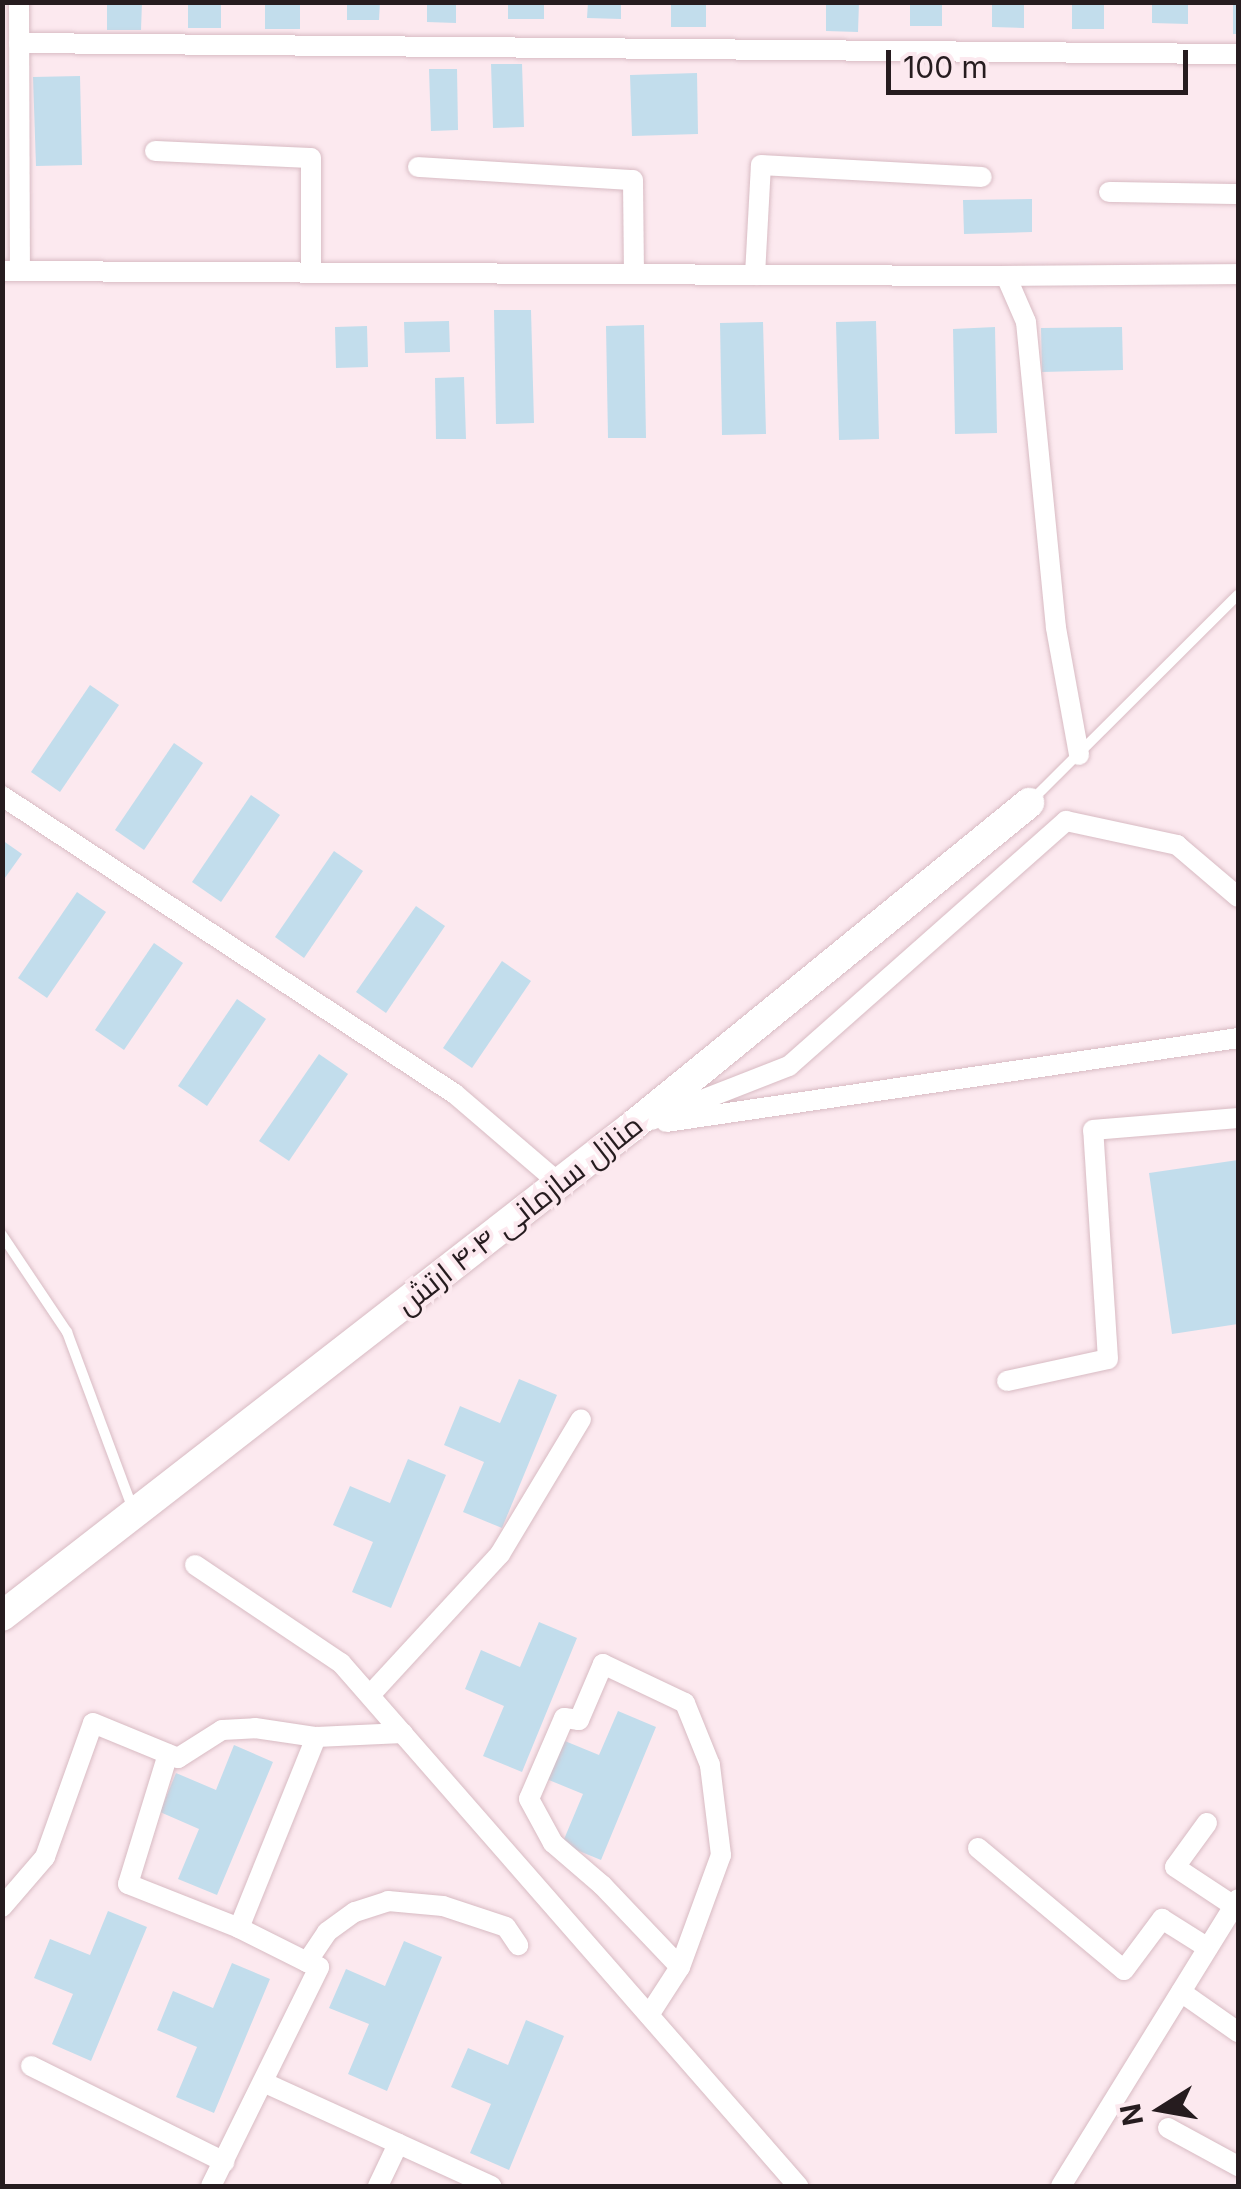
<!DOCTYPE html>
<meta charset="utf-8">
<style>
body{margin:0}
#map{position:relative;width:1241px;height:2189px;overflow:hidden;background:#fce9ef;font-family:Inter,Cairo,sans-serif}
div>[style]{position:absolute}
[style*='--x']{left:calc(var(--x)*1px);top:calc(var(--y)*1px);width:calc(var(--w)*1px);rotate:calc(var(--a)*1deg)}
.building>*{inset:0;background:#c2ddec}
.roads{filter:drop-shadow(0 0 2px #d8bbc3) drop-shadow(0 0 2px #d8bbc3)}
.lane>*{height:10px;margin:-5px;padding:0 5px;transform-origin:5px;border-radius:5px;background:#fff}
.street>*{height:20px;margin:-10px;padding:0 10px;transform-origin:10px;border-radius:10px;background:#fff}
.secondary>*{height:30px;margin:-15px;padding:0 15px;transform-origin:15px;border-radius:15px;background:#fff}
span{translate:-50% -50%;white-space:nowrap;text-align:center;line-height:1.15;-webkit-text-stroke:8px #fce9ef;paint-order:stroke}
.street-label{font-size:30px;color:#261c1f}
.frame{position:absolute;inset:0;border:5px solid #261c1f;pointer-events:none}
.north{position:absolute;left:1111px;top:2059px;width:100px;height:100px;-webkit-text-stroke:8px #fce9ef;paint-order:stroke;rotate:259deg;font-size:28px;font-weight:700;line-height:40px;text-align:center;color:#261c1f}
.north::after{content:'';display:block;margin:auto;width:35px;height:45px;background:#261c1f;clip-path:polygon(50% 0,100% 100%,50% 72%,0 100%)}
.scale{position:absolute;left:886px;top:50px;width:302px;height:45px;box-sizing:border-box;border:5px solid #261c1f;border-top:0;padding-left:12px;font-size:30px;line-height:35px;white-space:nowrap;color:#261c1f;-webkit-text-stroke:8px #fce9ef;paint-order:stroke}
</style>
<div id="map">
<div class="building">
<div style="clip-path:polygon(107px 2px,142px 2px,141px 30px,107px 30px)"></div>
<div style="clip-path:polygon(188px 2px,221px 2px,221px 28px,188px 28px)"></div>
<div style="clip-path:polygon(265px 2px,300px 2px,300px 29px,265px 29px)"></div>
<div style="clip-path:polygon(347px 2px,380px 2px,379px 20px,347px 20px)"></div>
<div style="clip-path:polygon(427px 2px,456px 2px,456px 23px,427px 22px)"></div>
<div style="clip-path:polygon(508px 2px,544px 2px,544px 19px,508px 19px)"></div>
<div style="clip-path:polygon(588px 2px,621px 2px,621px 19px,587px 18px)"></div>
<div style="clip-path:polygon(671px 2px,706px 2px,706px 27px,671px 27px)"></div>
<div style="clip-path:polygon(826px 2px,859px 2px,858px 32px,826px 31px)"></div>
<div style="clip-path:polygon(910px 2px,942px 2px,942px 26px,910px 26px)"></div>
<div style="clip-path:polygon(992px 2px,1024px 2px,1024px 28px,992px 27px)"></div>
<div style="clip-path:polygon(1072px 2px,1104px 2px,1104px 29px,1072px 29px)"></div>
<div style="clip-path:polygon(1152px 2px,1188px 2px,1188px 24px,1152px 23px)"></div>
<div style="clip-path:polygon(1233px 2px,1238px 2px,1238px 34px,1233px 34px)"></div>
<div style="clip-path:polygon(491px 64px,522px 64px,524px 127px,493px 128px)"></div>
<div style="clip-path:polygon(429px 69px,457px 69px,458px 130px,431px 131px)"></div>
<div style="clip-path:polygon(697px 73px,698px 134px,632px 136px,630px 75px)"></div>
<div style="clip-path:polygon(80px 76px,82px 165px,36px 166px,33px 77px)"></div>
<div style="clip-path:polygon(1032px 199px,1032px 232px,964px 234px,963px 200px)"></div>
<div style="clip-path:polygon(494px 310px,531px 310px,534px 423px,496px 424px)"></div>
<div style="clip-path:polygon(449px 321px,450px 352px,405px 353px,404px 322px)"></div>
<div style="clip-path:polygon(876px 321px,879px 439px,839px 440px,836px 322px)"></div>
<div style="clip-path:polygon(763px 322px,766px 434px,722px 435px,720px 323px)"></div>
<div style="clip-path:polygon(644px 325px,646px 438px,608px 438px,606px 326px)"></div>
<div style="clip-path:polygon(367px 326px,368px 367px,336px 368px,335px 327px)"></div>
<div style="clip-path:polygon(995px 327px,997px 433px,955px 434px,953px 329px)"></div>
<div style="clip-path:polygon(1122px 327px,1123px 370px,1042px 372px,1041px 328px)"></div>
<div style="clip-path:polygon(464px 377px,466px 439px,436px 439px,435px 378px)"></div>
<div style="clip-path:polygon(90px 685px,119px 705px,60px 792px,31px 772px)"></div>
<div style="clip-path:polygon(174px 743px,203px 763px,144px 850px,115px 830px)"></div>
<div style="clip-path:polygon(251px 795px,280px 815px,221px 902px,192px 882px)"></div>
<div style="clip-path:polygon(2px 840px,22px 854px,2px 882px)"></div>
<div style="clip-path:polygon(334px 851px,363px 871px,304px 958px,275px 937px)"></div>
<div style="clip-path:polygon(77px 892px,106px 912px,47px 998px,18px 978px)"></div>
<div style="clip-path:polygon(416px 906px,445px 926px,386px 1013px,356px 992px)"></div>
<div style="clip-path:polygon(154px 943px,183px 963px,124px 1050px,95px 1030px)"></div>
<div style="clip-path:polygon(502px 961px,531px 981px,472px 1068px,443px 1048px)"></div>
<div style="clip-path:polygon(237px 999px,266px 1019px,207px 1106px,178px 1086px)"></div>
<div style="clip-path:polygon(319px 1054px,348px 1074px,289px 1161px,259px 1141px)"></div>
<div style="clip-path:polygon(1238px 1160px,1238px 1324px,1172px 1334px,1149px 1173px)"></div>
<div style="clip-path:polygon(519px 1379px,557px 1395px,502px 1528px,463px 1512px,484px 1462px,444px 1445px,460px 1406px,500px 1423px)"></div>
<div style="clip-path:polygon(408px 1459px,446px 1475px,391px 1608px,352px 1592px,373px 1542px,333px 1525px,350px 1486px,390px 1503px)"></div>
<div style="clip-path:polygon(539px 1622px,577px 1638px,522px 1772px,483px 1756px,504px 1706px,465px 1689px,481px 1650px,520px 1667px)"></div>
<div style="clip-path:polygon(618px 1711px,656px 1727px,601px 1860px,562px 1844px,583px 1794px,544px 1778px,560px 1739px,599px 1755px)"></div>
<div style="clip-path:polygon(234px 1745px,273px 1762px,217px 1895px,178px 1879px,199px 1829px,160px 1812px,176px 1773px,216px 1790px)"></div>
<div style="clip-path:polygon(108px 1911px,147px 1927px,91px 2061px,52px 2044px,73px 1994px,34px 1978px,50px 1939px,90px 1955px)"></div>
<div style="clip-path:polygon(404px 1941px,442px 1957px,387px 2091px,348px 2074px,369px 2024px,329px 2008px,346px 1969px,385px 1986px)"></div>
<div style="clip-path:polygon(232px 1963px,270px 1979px,214px 2113px,176px 2097px,197px 2047px,157px 2030px,173px 1991px,213px 2008px)"></div>
<div style="clip-path:polygon(526px 2020px,564px 2036px,509px 2170px,470px 2153px,491px 2104px,451px 2087px,468px 2048px,508px 2065px)"></div>
</div>
<div class="roads">
<div class="lane">
<div style="--x:1030;--y:802;--w:293;--a:-44.9"></div>
<div style="--x:2;--y:1235;--w:117;--a:56.2"></div>
<div style="--x:67;--y:1332;--w:189;--a:69.6"></div>
</div>
<div class="street">
<div style="--x:19;--y:2;--w:269;--a:89.8"></div>
<div style="--x:19;--y:43;--w:1219;--a:0.52"></div>
<div style="--x:155;--y:151;--w:156;--a:2.6"></div>
<div style="--x:311;--y:158;--w:115;--a:90"></div>
<div style="--x:418;--y:167;--w:215;--a:3.5"></div>
<div style="--x:633;--y:180;--w:94;--a:89.4"></div>
<div style="--x:1109;--y:192;--w:129;--a:0.9"></div>
<div style="--x:2;--y:271;--w:1004;--a:0.29"></div>
<div style="--x:1006;--y:276;--w:50;--a:66.5"></div>
<div style="--x:1026;--y:322;--w:307;--a:84.4"></div>
<div style="--x:1056;--y:628;--w:129;--a:79.7"></div>
<div style="--x:755;--y:275;--w:110;--a:-86.9"></div>
<div style="--x:761;--y:165;--w:221;--a:3.1"></div>
<div style="--x:1006;--y:276;--w:232;--a:-0.5"></div>
<div style="--x:2;--y:796;--w:542;--a:33.34"></div>
<div style="--x:455;--y:1094;--w:137;--a:40.6"></div>
<div style="--x:651;--y:1120;--w:148;--a:-21.4"></div>
<div style="--x:789;--y:1066;--w:370;--a:-41.5"></div>
<div style="--x:1066;--y:821;--w:114;--a:12.2"></div>
<div style="--x:1177;--y:845;--w:80;--a:40.4"></div>
<div style="--x:666;--y:1122;--w:578;--a:-8.35"></div>
<div style="--x:1007;--y:1381;--w:103;--a:-12.3"></div>
<div style="--x:1108;--y:1359;--w:229;--a:-93.7"></div>
<div style="--x:1093;--y:1130;--w:145;--a:-4.7"></div>
<div style="--x:195;--y:1565;--w:176;--a:33.9"></div>
<div style="--x:341;--y:1663;--w:695;--a:48.85"></div>
<div style="--x:370;--y:1695;--w:192;--a:-47.3"></div>
<div style="--x:500;--y:1554;--w:157;--a:-59"></div>
<div style="--x:168;--y:1754;--w:136;--a:107.1"></div>
<div style="--x:128;--y:1884;--w:119;--a:21.6"></div>
<div style="--x:239;--y:1928;--w:76;--a:26.6"></div>
<div style="--x:307;--y:1962;--w:36;--a:-56"></div>
<div style="--x:327;--y:1932;--w:34;--a:-36"></div>
<div style="--x:355;--y:1912;--w:35;--a:-18"></div>
<div style="--x:388;--y:1901;--w:55;--a:5.2"></div>
<div style="--x:443;--y:1906;--w:66;--a:18.4"></div>
<div style="--x:506;--y:1927;--w:22;--a:56"></div>
<div style="--x:1207;--y:1823;--w:54;--a:126"></div>
<div style="--x:1175;--y:1867;--w:71;--a:33.5"></div>
<div style="--x:978;--y:1848;--w:190;--a:39.9"></div>
<div style="--x:1124;--y:1970;--w:64;--a:-53.3"></div>
<div style="--x:1162;--y:1919;--w:54;--a:32.2"></div>
<div style="--x:2;--y:1907;--w:66;--a:-49.3"></div>
<div style="--x:45;--y:1857;--w:142;--a:-70.3"></div>
<div style="--x:93;--y:1723;--w:92;--a:22.4"></div>
<div style="--x:178;--y:1758;--w:52;--a:-32.5"></div>
<div style="--x:222;--y:1730;--w:33;--a:-3"></div>
<div style="--x:255;--y:1728;--w:62;--a:8.4"></div>
<div style="--x:316;--y:1737;--w:87;--a:-2.6"></div>
<div style="--x:239;--y:1928;--w:206;--a:-68"></div>
<div style="--x:1181;--y:1992;--w:70;--a:35.1"></div>
<div style="--x:649;--y:2015;--w:57;--a:-57.1"></div>
<div style="--x:680;--y:1967;--w:119;--a:-69.9"></div>
<div style="--x:721;--y:1855;--w:91;--a:-97"></div>
<div style="--x:710;--y:1765;--w:67;--a:-112"></div>
<div style="--x:685;--y:1703;--w:91;--a:-154.6"></div>
<div style="--x:603;--y:1664;--w:61;--a:113.2"></div>
<div style="--x:579;--y:1720;--w:15;--a:-172"></div>
<div style="--x:564;--y:1718;--w:88;--a:113.4"></div>
<div style="--x:529;--y:1799;--w:50;--a:61.4"></div>
<div style="--x:553;--y:1843;--w:65;--a:40.6"></div>
<div style="--x:602;--y:1885;--w:113;--a:46.4"></div>
<div style="--x:31;--y:2066;--w:216;--a:26.4"></div>
<div style="--x:263;--y:2082;--w:251;--a:24.5"></div>
<div style="--x:1168;--y:2128;--w:80;--a:28.5"></div>
<div style="--x:211;--y:2186;--w:244;--a:-63.7"></div>
<div style="--x:319;--y:1967;--w:13;--a:-157"></div>
<div style="--x:378;--y:2186;--w:47;--a:-64.5"></div>
<div style="--x:1061;--y:2186;--w:337;--a:-58.3"></div>
</div>
<div class="secondary">
<div style="--x:2;--y:1616;--w:795;--a:-37.85"></div>
<div style="--x:630;--y:1128;--w:515;--a:-39.16"></div>
</div>
</div>
<div class="street-label">
<span style="left:519px;top:1214px;rotate:-38deg">منازل سازمانی ۴۰۴ ارتش</span>
</div>
<div class="frame"></div>
<div class="north">N</div>
<div class="scale">100 m</div>
</div>
